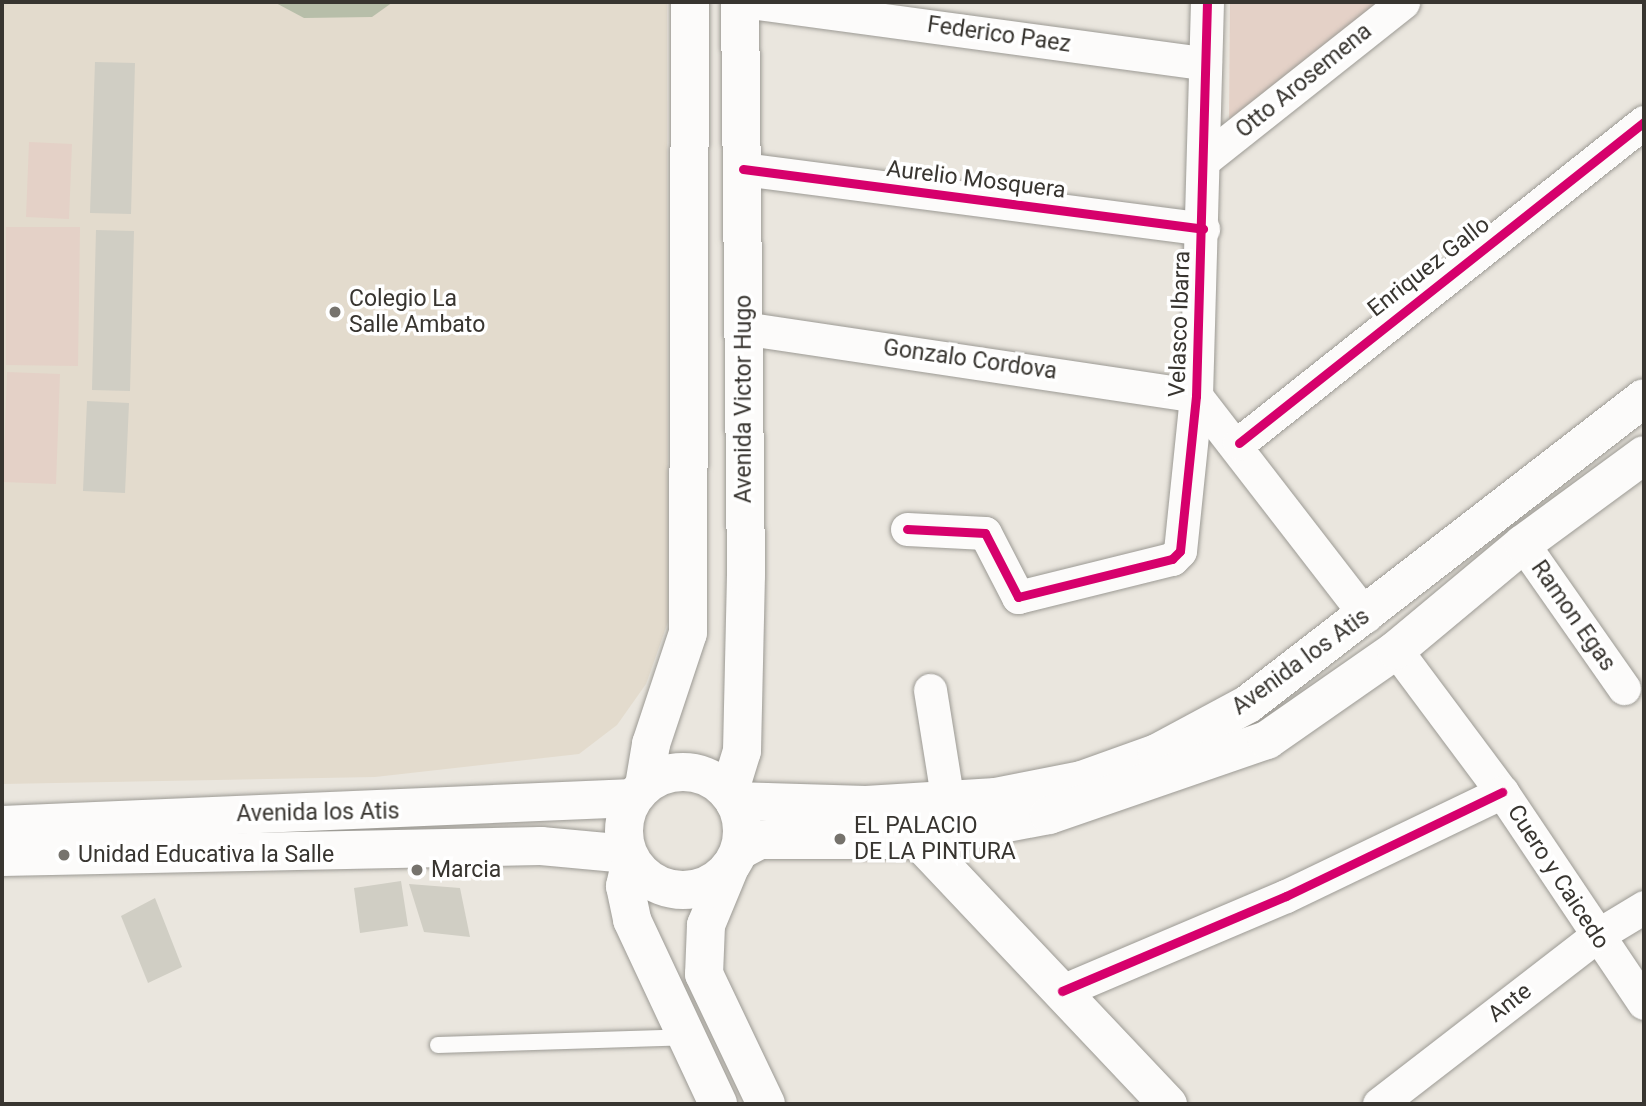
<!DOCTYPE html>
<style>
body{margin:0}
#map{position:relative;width:1646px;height:1106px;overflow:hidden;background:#eae6de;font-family:Roboto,sans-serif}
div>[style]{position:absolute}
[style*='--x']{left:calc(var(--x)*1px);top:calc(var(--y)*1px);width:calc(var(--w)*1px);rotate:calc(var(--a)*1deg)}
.built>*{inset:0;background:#e3dbcd}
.green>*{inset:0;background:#e4d1c7}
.water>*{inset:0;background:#b7bea9}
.building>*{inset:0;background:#d0cec4}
.roads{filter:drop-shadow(0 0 2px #9c9a94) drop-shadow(0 0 2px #9c9a94)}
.service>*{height:16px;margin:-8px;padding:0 8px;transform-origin:8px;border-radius:8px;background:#fcfbfa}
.minor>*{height:33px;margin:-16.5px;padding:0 16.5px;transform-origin:16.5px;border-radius:16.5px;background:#fcfbfa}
.tertiary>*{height:38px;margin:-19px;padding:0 19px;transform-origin:19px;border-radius:19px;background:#fcfbfa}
.secondary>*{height:38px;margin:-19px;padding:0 19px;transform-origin:19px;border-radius:19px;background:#fcfbfa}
.primary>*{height:38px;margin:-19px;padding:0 19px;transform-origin:19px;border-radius:19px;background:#fcfbfa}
.primary>.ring{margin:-19px;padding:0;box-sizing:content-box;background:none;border:38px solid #fcfbfa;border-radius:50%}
.cycleway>*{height:9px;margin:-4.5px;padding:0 4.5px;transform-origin:4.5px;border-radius:4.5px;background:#d6006c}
.dots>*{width:19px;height:19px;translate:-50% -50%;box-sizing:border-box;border:4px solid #fff;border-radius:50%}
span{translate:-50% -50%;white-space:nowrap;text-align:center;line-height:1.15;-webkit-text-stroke:7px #fff;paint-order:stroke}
.street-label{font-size:23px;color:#383530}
.poi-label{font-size:23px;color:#383530}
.left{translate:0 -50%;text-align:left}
.frame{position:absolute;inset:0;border:4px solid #383530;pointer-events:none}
</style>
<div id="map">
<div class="built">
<div style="clip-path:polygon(2px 2px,667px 2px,668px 622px,646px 684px,617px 725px,579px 754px,375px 777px,2px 784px)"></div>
</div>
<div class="green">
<div style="clip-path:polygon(1230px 2px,1385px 2px,1229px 119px)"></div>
<div style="clip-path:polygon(29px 142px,72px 144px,69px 219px,26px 217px)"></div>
<div style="clip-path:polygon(6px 227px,80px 227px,78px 366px,6px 365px)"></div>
<div style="clip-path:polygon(7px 372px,60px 374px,56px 484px,3px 482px)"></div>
</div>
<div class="water">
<div style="clip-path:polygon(274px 2px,393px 2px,372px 17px,304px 18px)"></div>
</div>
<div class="building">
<div style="clip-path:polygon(95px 62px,135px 63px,131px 214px,90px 213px)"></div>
<div style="clip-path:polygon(96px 230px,134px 231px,130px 391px,92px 390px)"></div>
<div style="clip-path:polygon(87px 401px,129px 403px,125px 493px,83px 491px)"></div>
<div style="clip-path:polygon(401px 881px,408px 926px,360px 933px,354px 888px)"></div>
<div style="clip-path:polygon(409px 884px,460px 888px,470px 937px,424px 932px)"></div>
<div style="clip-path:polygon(155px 898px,182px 967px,148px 983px,121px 916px)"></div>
</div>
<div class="roads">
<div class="service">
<div style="--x:438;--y:1045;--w:248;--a:-1.8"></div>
</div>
<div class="minor">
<div style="--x:751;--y:2;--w:458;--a:7.7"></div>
<div style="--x:1204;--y:160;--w:254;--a:-38.4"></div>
<div style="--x:743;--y:169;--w:464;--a:7.4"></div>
<div style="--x:743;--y:328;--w:458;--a:8.5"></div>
<div style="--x:1196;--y:396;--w:278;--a:52.3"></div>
<div style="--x:1239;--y:443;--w:517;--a:-38.4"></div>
<div style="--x:907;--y:529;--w:78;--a:2.9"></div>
<div style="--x:985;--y:533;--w:72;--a:62.7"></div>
<div style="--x:1018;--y:597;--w:159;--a:-13.9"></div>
<div style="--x:1172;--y:559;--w:11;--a:-45"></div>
<div style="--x:1180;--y:551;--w:156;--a:-84.1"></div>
<div style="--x:1196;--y:396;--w:394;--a:-88.4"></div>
<div style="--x:1523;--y:544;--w:176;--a:55"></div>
<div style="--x:1396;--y:650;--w:177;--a:53.3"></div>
<div style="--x:1502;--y:792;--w:254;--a:56.1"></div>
<div style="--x:930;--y:690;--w:113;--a:80.9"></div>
<div style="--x:1062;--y:991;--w:243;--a:-23"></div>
<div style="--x:1286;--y:896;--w:240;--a:-25.7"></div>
<div style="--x:1379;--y:1104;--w:274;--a:-37.7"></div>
<div style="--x:1596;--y:936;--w:56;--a:-31.1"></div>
</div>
<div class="tertiary">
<div style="--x:918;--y:840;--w:364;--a:46.6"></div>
</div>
<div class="secondary">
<div style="--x:734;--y:801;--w:132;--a:1.7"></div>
<div style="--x:866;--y:805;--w:130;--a:-3.5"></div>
<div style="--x:996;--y:797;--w:88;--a:-11.2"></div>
<div style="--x:1082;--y:780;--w:80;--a:-19.8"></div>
<div style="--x:1157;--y:753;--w:103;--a:-28.3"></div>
<div style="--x:1248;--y:704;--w:500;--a:-37.69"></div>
<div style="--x:2;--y:825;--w:632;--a:-2.45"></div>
<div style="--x:739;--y:851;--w:24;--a:-28"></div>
<div style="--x:760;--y:840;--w:158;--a:0"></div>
<div style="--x:918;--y:840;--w:133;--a:-10.8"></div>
<div style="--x:1049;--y:815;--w:231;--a:-19"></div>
<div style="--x:1267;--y:740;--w:157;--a:-34.9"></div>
<div style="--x:1396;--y:650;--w:165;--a:-39.8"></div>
<div style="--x:1523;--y:544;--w:150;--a:-36.3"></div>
<div style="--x:2;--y:857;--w:539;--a:-1.17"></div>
<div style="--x:541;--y:846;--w:87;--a:5.3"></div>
</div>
<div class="primary">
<div class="ring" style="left:624px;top:772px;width:80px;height:80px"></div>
<div style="--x:644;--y:786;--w:43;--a:-80.5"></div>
<div style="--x:651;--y:744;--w:117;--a:-71.6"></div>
<div style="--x:688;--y:633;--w:631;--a:-89.82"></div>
<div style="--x:729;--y:793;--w:44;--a:-72.8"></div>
<div style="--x:742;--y:751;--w:176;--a:-88.7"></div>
<div style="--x:746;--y:575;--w:573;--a:-90.6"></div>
<div style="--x:631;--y:860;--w:27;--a:103"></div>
<div style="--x:625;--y:886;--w:35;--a:78"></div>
<div style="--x:632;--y:920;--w:203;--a:64.9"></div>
<div style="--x:730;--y:867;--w:63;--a:112.5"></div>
<div style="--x:706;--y:925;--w:49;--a:92.3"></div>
<div style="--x:704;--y:974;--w:144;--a:64.5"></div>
</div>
</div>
<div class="cycleway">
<div style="--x:743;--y:169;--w:464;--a:7.4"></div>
<div style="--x:1239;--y:443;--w:517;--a:-38.4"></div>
<div style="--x:907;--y:529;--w:78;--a:2.9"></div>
<div style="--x:985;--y:533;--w:72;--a:62.7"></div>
<div style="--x:1018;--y:597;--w:159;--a:-13.9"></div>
<div style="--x:1172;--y:559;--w:11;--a:-45"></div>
<div style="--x:1180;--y:551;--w:156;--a:-84.1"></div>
<div style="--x:1196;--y:396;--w:394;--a:-88.4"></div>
<div style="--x:1062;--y:991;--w:243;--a:-23"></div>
<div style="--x:1286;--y:896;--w:240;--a:-25.7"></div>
</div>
<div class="dots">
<div style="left:335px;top:312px;background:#76736d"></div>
<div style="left:840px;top:839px;background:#76736d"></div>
<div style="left:64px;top:855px;background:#76736d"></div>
<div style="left:417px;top:870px;background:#76736d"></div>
</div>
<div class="street-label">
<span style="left:999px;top:35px;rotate:8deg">Federico Paez</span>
<span style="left:1304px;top:81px;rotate:-39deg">Otto Arosemena</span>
<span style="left:976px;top:180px;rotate:7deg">Aurelio Mosquera</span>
<span style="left:1429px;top:267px;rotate:-38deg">Enriquez Gallo</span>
<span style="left:1180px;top:324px;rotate:-88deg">Velasco Ibarra</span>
<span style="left:970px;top:360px;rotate:8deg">Gonzalo Cordova</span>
<span style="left:744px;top:399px;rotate:-90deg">Avenida Victor Hugo</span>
<span style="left:1573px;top:616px;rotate:55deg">Ramon Egas</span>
<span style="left:1301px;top:662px;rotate:-36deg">Avenida los Atis</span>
<span style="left:318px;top:813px;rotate:-1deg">Avenida los Atis</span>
<span style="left:1558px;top:877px;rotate:57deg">Cuero y Caicedo</span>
<span style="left:1510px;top:1003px;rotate:-38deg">Ante</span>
</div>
<div class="poi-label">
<span class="left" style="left:349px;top:312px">Colegio La<br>Salle Ambato</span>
<span class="left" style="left:854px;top:839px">EL PALACIO<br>DE LA PINTURA</span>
<span class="left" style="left:78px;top:855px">Unidad Educativa la Salle</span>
<span class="left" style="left:431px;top:870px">Marcia</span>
</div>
<div class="frame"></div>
</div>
